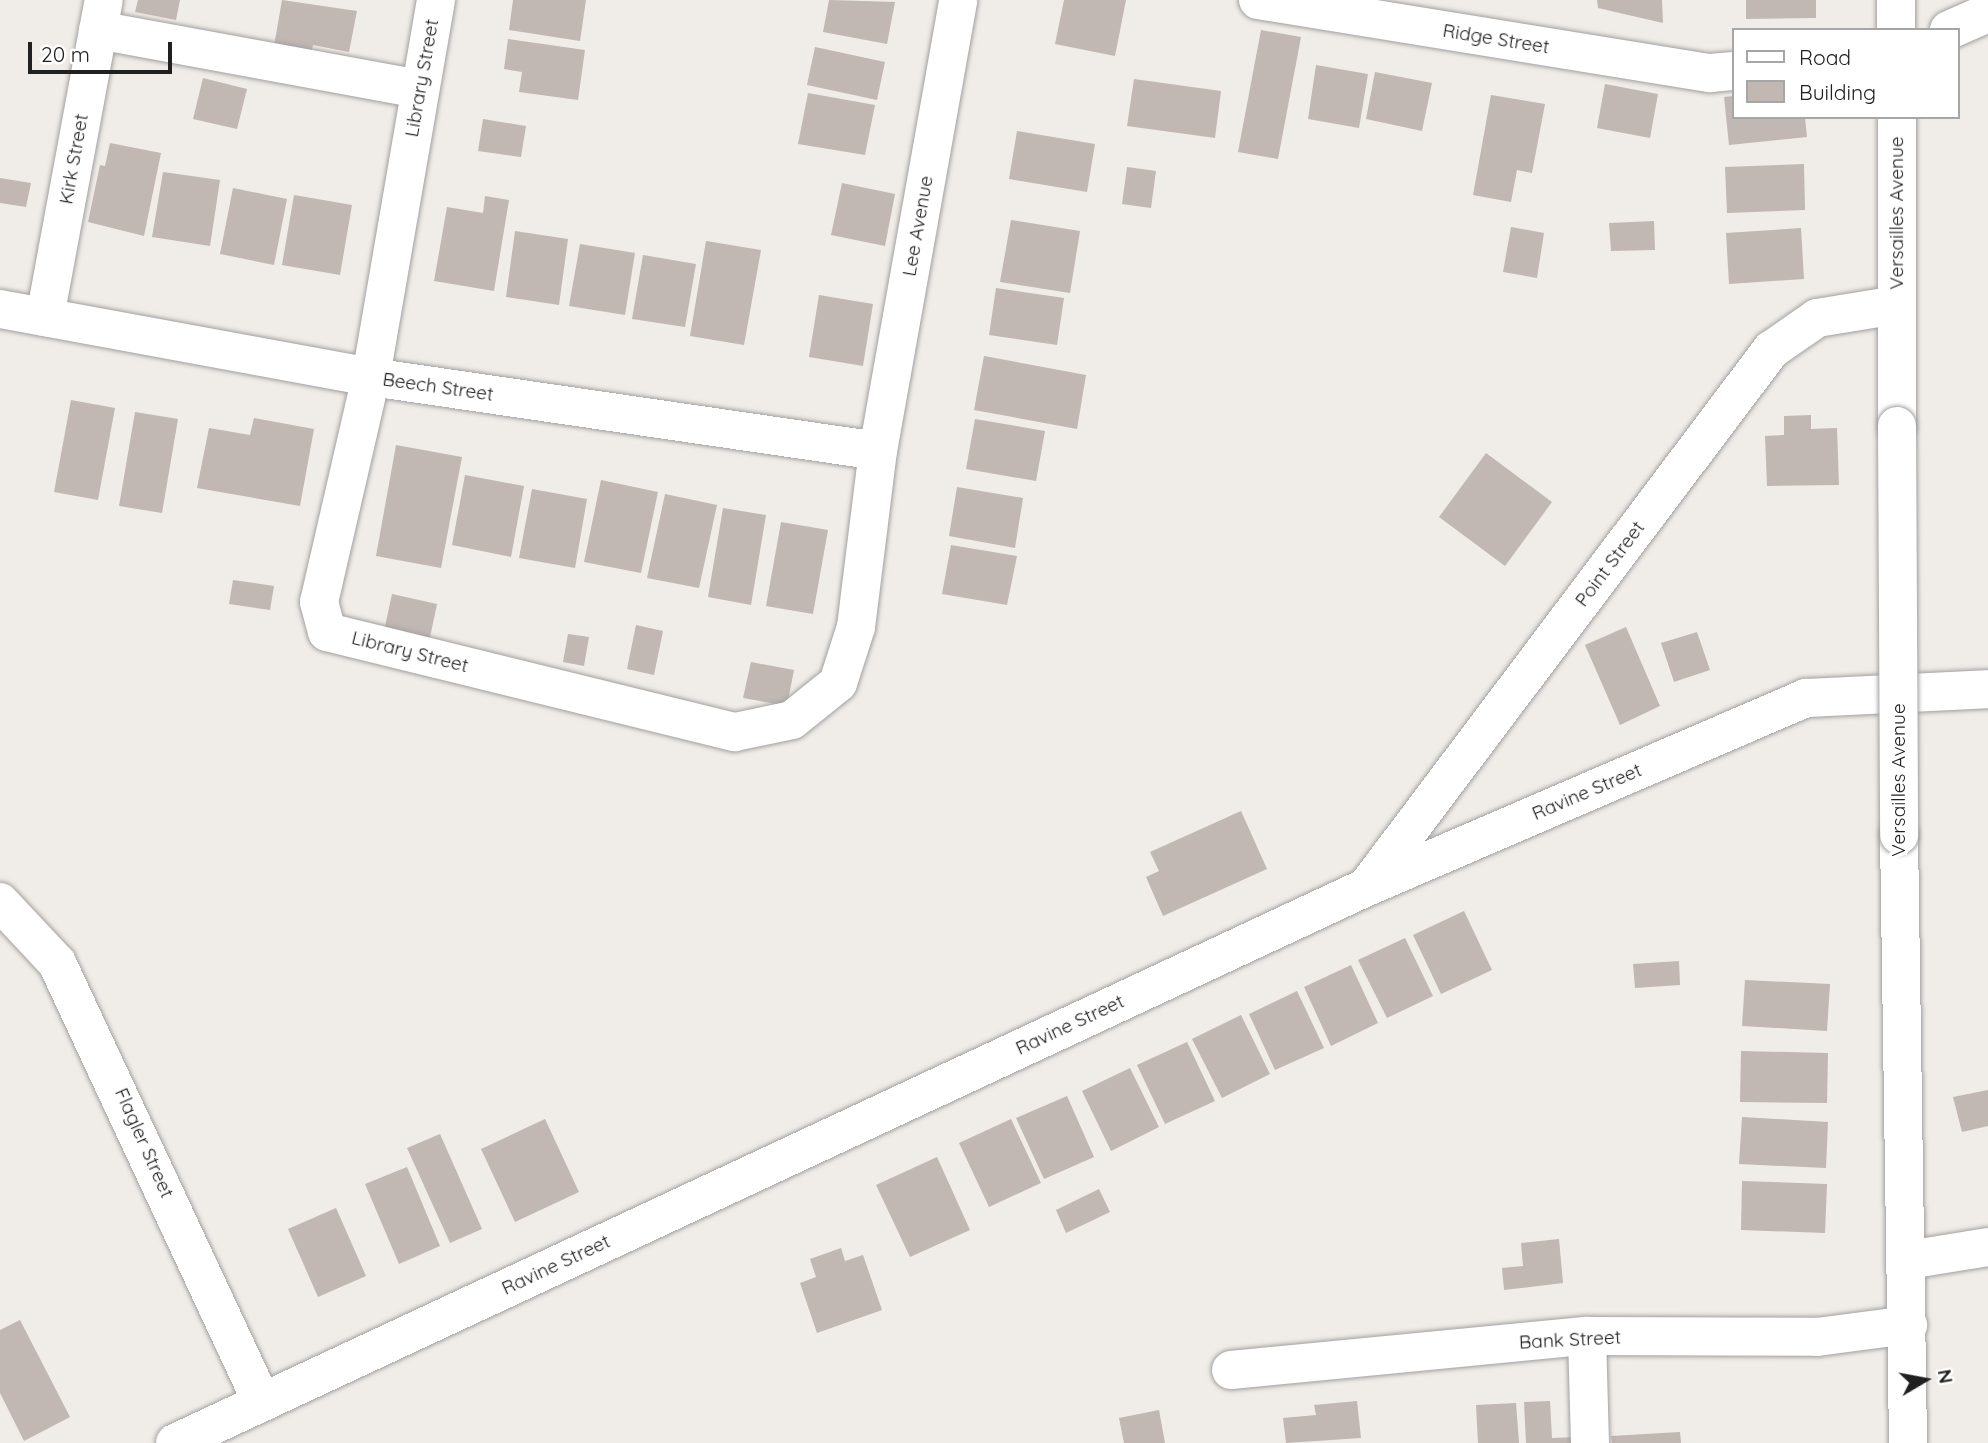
<!DOCTYPE html>
<style>
body{margin:0}
#map{position:relative;width:1988px;height:1443px;overflow:hidden;background:#f0ece7;font-family:Quicksand,sans-serif}
div>[style]{position:absolute}
[style*='--x']{left:calc(var(--x)*1px);top:calc(var(--y)*1px);width:calc(var(--w)*1px);rotate:calc(var(--a)*1deg)}
.building>*{inset:0;background:#c1b7b3}
.roads{filter:drop-shadow(0 0 2px #a1a1a1) drop-shadow(0 0 2px #a1a1a1)}
.minor>*{height:38px;margin:-19px;padding:0 19px;transform-origin:19px;border-radius:19px;background:#fff}
.bridges{filter:drop-shadow(0 0 2px #a1a1a1) drop-shadow(0 0 2px #a1a1a1)}
.minor-bridge>*{height:38px;margin:-19px;padding:0 19px;transform-origin:19px;border-radius:19px;background:#fff}
span{translate:-50% -50%;white-space:nowrap;text-align:center;line-height:1.15;-webkit-text-stroke:7px #fff;paint-order:stroke}
.street-label{font-size:19px;color:#202020}
.legend{position:absolute;left:1732px;top:28px;width:228px;height:91px;box-sizing:border-box;background:#fff;border:2px solid #a6a6a6;margin:0;padding:9px 12px;list-style:none;font-size:21px;color:#202020}
.legend li{display:flex;align-items:center;gap:14px;height:35px}
.legend b{width:35px;border:2px solid #a6a6a6}
.north{position:absolute;left:1890px;top:1345px;width:70px;height:70px;-webkit-text-stroke:5px #fff;paint-order:stroke;rotate:80deg;font-size:19px;font-weight:700;line-height:28px;text-align:center;color:#202020}
.north::after{content:'';display:block;margin:auto;width:24px;height:32px;background:#202020;clip-path:polygon(50% 0,100% 100%,50% 72%,0 100%)}
.scale{position:absolute;left:28px;top:42px;width:144px;height:32px;box-sizing:border-box;border:4px solid #202020;border-top:0;padding-left:9px;font-size:21px;line-height:24px;white-space:nowrap;color:#202020;-webkit-text-stroke:5px #fff;paint-order:stroke}
</style>
<div id="map">
<div class="building">
<div style="clip-path:polygon(138px 0,180px 0,176px 20px,135px 12px)"></div>
<div style="clip-path:polygon(282px 0,357px 11px,349px 52px,313px 45px,311px 53px,274px 46px)"></div>
<div style="clip-path:polygon(513px 0,586px 0,580px 41px,509px 30px)"></div>
<div style="clip-path:polygon(829px 0,895px 2px,887px 44px,823px 32px)"></div>
<div style="clip-path:polygon(1064px 0,1126px 0,1115px 56px,1055px 44px)"></div>
<div style="clip-path:polygon(1597px 0,1662px 0,1663px 23px,1598px 8px)"></div>
<div style="clip-path:polygon(1746px 0,1816px 0,1816px 18px,1746px 19px)"></div>
<div style="clip-path:polygon(1261px 30px,1301px 37px,1278px 159px,1238px 152px)"></div>
<div style="clip-path:polygon(508px 39px,585px 50px,578px 100px,519px 92px,522px 72px,504px 69px)"></div>
<div style="clip-path:polygon(815px 47px,885px 62px,877px 100px,807px 85px)"></div>
<div style="clip-path:polygon(1316px 65px,1368px 74px,1359px 128px,1308px 119px)"></div>
<div style="clip-path:polygon(1375px 72px,1432px 83px,1422px 131px,1366px 119px)"></div>
<div style="clip-path:polygon(203px 78px,247px 89px,237px 129px,193px 119px)"></div>
<div style="clip-path:polygon(1134px 79px,1221px 91px,1215px 138px,1127px 126px)"></div>
<div style="clip-path:polygon(1605px 84px,1658px 94px,1650px 138px,1597px 128px)"></div>
<div style="clip-path:polygon(808px 93px,875px 105px,865px 155px,798px 144px)"></div>
<div style="clip-path:polygon(1491px 95px,1545px 104px,1532px 173px,1517px 170px,1511px 202px,1473px 195px)"></div>
<div style="clip-path:polygon(1734px 96px,1734px 117px,1805px 117px,1807px 137px,1729px 145px,1724px 97px)"></div>
<div style="clip-path:polygon(483px 119px,526px 126px,521px 157px,478px 151px)"></div>
<div style="clip-path:polygon(1017px 131px,1095px 144px,1087px 192px,1009px 179px)"></div>
<div style="clip-path:polygon(110px 143px,161px 153px,144px 236px,88px 222px,100px 165px,105px 166px)"></div>
<div style="clip-path:polygon(1804px 164px,1805px 210px,1727px 213px,1725px 167px)"></div>
<div style="clip-path:polygon(1127px 167px,1156px 171px,1151px 208px,1122px 204px)"></div>
<div style="clip-path:polygon(163px 172px,220px 180px,210px 246px,152px 237px)"></div>
<div style="clip-path:polygon(0 178px,31px 183px,26px 207px,0 203px)"></div>
<div style="clip-path:polygon(842px 183px,895px 194px,885px 246px,831px 235px)"></div>
<div style="clip-path:polygon(233px 188px,287px 199px,274px 265px,220px 254px)"></div>
<div style="clip-path:polygon(294px 195px,352px 205px,340px 275px,282px 265px)"></div>
<div style="clip-path:polygon(485px 196px,509px 200px,494px 291px,434px 281px,447px 207px,483px 213px)"></div>
<div style="clip-path:polygon(1011px 220px,1080px 231px,1070px 293px,1000px 282px)"></div>
<div style="clip-path:polygon(1654px 221px,1655px 250px,1611px 251px,1609px 223px)"></div>
<div style="clip-path:polygon(1511px 227px,1544px 233px,1537px 278px,1503px 272px)"></div>
<div style="clip-path:polygon(1801px 228px,1804px 279px,1729px 284px,1726px 233px)"></div>
<div style="clip-path:polygon(515px 231px,568px 239px,559px 305px,506px 297px)"></div>
<div style="clip-path:polygon(706px 241px,761px 250px,744px 345px,690px 336px)"></div>
<div style="clip-path:polygon(580px 244px,635px 253px,625px 315px,569px 306px)"></div>
<div style="clip-path:polygon(643px 255px,696px 264px,685px 327px,632px 319px)"></div>
<div style="clip-path:polygon(996px 288px,1064px 298px,1057px 345px,989px 335px)"></div>
<div style="clip-path:polygon(819px 295px,873px 304px,863px 366px,809px 357px)"></div>
<div style="clip-path:polygon(984px 356px,1086px 375px,1077px 429px,974px 410px)"></div>
<div style="clip-path:polygon(71px 400px,115px 408px,98px 500px,54px 492px)"></div>
<div style="clip-path:polygon(135px 412px,178px 419px,162px 513px,119px 506px)"></div>
<div style="clip-path:polygon(1811px 415px,1811px 429px,1837px 428px,1839px 485px,1767px 486px,1765px 436px,1784px 435px,1784px 416px)"></div>
<div style="clip-path:polygon(254px 418px,314px 429px,300px 506px,197px 488px,209px 428px,250px 435px)"></div>
<div style="clip-path:polygon(975px 419px,1045px 431px,1036px 481px,966px 469px)"></div>
<div style="clip-path:polygon(396px 445px,462px 457px,441px 568px,376px 556px)"></div>
<div style="clip-path:polygon(1486px 453px,1552px 502px,1505px 566px,1439px 517px)"></div>
<div style="clip-path:polygon(465px 475px,524px 486px,511px 557px,452px 545px)"></div>
<div style="clip-path:polygon(601px 480px,658px 492px,641px 573px,584px 562px)"></div>
<div style="clip-path:polygon(957px 487px,1023px 498px,1015px 548px,949px 536px)"></div>
<div style="clip-path:polygon(532px 489px,587px 499px,575px 568px,519px 558px)"></div>
<div style="clip-path:polygon(665px 494px,717px 505px,699px 588px,647px 578px)"></div>
<div style="clip-path:polygon(723px 508px,766px 515px,751px 605px,708px 597px)"></div>
<div style="clip-path:polygon(781px 522px,828px 530px,813px 614px,766px 606px)"></div>
<div style="clip-path:polygon(951px 545px,1017px 556px,1007px 605px,942px 594px)"></div>
<div style="clip-path:polygon(233px 580px,274px 586px,270px 610px,229px 604px)"></div>
<div style="clip-path:polygon(392px 594px,437px 604px,429px 642px,384px 631px)"></div>
<div style="clip-path:polygon(636px 625px,663px 631px,654px 675px,627px 669px)"></div>
<div style="clip-path:polygon(1626px 627px,1660px 706px,1620px 725px,1585px 645px)"></div>
<div style="clip-path:polygon(1697px 632px,1710px 670px,1674px 682px,1661px 643px)"></div>
<div style="clip-path:polygon(568px 634px,589px 637px,584px 666px,563px 662px)"></div>
<div style="clip-path:polygon(751px 662px,794px 670px,787px 706px,743px 698px)"></div>
<div style="clip-path:polygon(1241px 811px,1267px 869px,1163px 916px,1146px 877px,1159px 871px,1150px 852px)"></div>
<div style="clip-path:polygon(1464px 911px,1492px 970px,1441px 994px,1413px 935px)"></div>
<div style="clip-path:polygon(1405px 938px,1433px 996px,1387px 1018px,1358px 960px)"></div>
<div style="clip-path:polygon(1679px 961px,1680px 985px,1635px 988px,1633px 964px)"></div>
<div style="clip-path:polygon(1351px 965px,1378px 1023px,1331px 1046px,1304px 987px)"></div>
<div style="clip-path:polygon(1745px 980px,1830px 984px,1827px 1031px,1742px 1026px)"></div>
<div style="clip-path:polygon(1297px 991px,1324px 1048px,1275px 1070px,1249px 1014px)"></div>
<div style="clip-path:polygon(1241px 1015px,1270px 1074px,1222px 1098px,1192px 1039px)"></div>
<div style="clip-path:polygon(1187px 1042px,1215px 1101px,1165px 1124px,1137px 1065px)"></div>
<div style="clip-path:polygon(1741px 1051px,1828px 1053px,1827px 1103px,1740px 1102px)"></div>
<div style="clip-path:polygon(1130px 1068px,1159px 1127px,1111px 1151px,1082px 1091px)"></div>
<div style="clip-path:polygon(1988px 1090px,1988px 1126px,1962px 1132px,1953px 1097px)"></div>
<div style="clip-path:polygon(1067px 1096px,1094px 1157px,1044px 1179px,1016px 1118px)"></div>
<div style="clip-path:polygon(1742px 1117px,1828px 1122px,1826px 1168px,1739px 1164px)"></div>
<div style="clip-path:polygon(545px 1119px,579px 1192px,515px 1222px,481px 1149px)"></div>
<div style="clip-path:polygon(1011px 1119px,1041px 1183px,989px 1207px,959px 1143px)"></div>
<div style="clip-path:polygon(440px 1134px,482px 1229px,450px 1243px,407px 1148px)"></div>
<div style="clip-path:polygon(937px 1157px,970px 1230px,910px 1257px,876px 1185px)"></div>
<div style="clip-path:polygon(407px 1167px,440px 1246px,399px 1264px,365px 1184px)"></div>
<div style="clip-path:polygon(1742px 1181px,1827px 1184px,1825px 1233px,1741px 1230px)"></div>
<div style="clip-path:polygon(1099px 1189px,1110px 1212px,1066px 1233px,1056px 1210px)"></div>
<div style="clip-path:polygon(336px 1208px,366px 1276px,318px 1297px,288px 1229px)"></div>
<div style="clip-path:polygon(1559px 1239px,1563px 1283px,1504px 1290px,1502px 1268px,1523px 1266px,1521px 1243px)"></div>
<div style="clip-path:polygon(841px 1248px,845px 1261px,863px 1255px,882px 1310px,817px 1333px,800px 1283px,816px 1277px,810px 1259px)"></div>
<div style="clip-path:polygon(20px 1320px,70px 1417px,24px 1441px,0 1393px,0 1330px)"></div>
<div style="clip-path:polygon(1357px 1401px,1361px 1438px,1286px 1443px,1283px 1418px,1316px 1415px,1314px 1405px)"></div>
<div style="clip-path:polygon(1550px 1401px,1552px 1438px,1578px 1437px,1578px 1443px,1526px 1443px,1524px 1402px)"></div>
<div style="clip-path:polygon(1516px 1403px,1519px 1443px,1478px 1443px,1476px 1405px)"></div>
<div style="clip-path:polygon(1159px 1410px,1165px 1443px,1124px 1443px,1119px 1418px)"></div>
<div style="clip-path:polygon(1680px 1432px,1681px 1443px,1612px 1443px,1611px 1436px)"></div>
</div>
<div class="roads">
<div class="minor">
<div style="--x:436;--y:0;--w:383;--a:99.8"></div>
<div style="--x:371;--y:377;--w:231;--a:103"></div>
<div style="--x:319;--y:602;--w:31;--a:75"></div>
<div style="--x:327;--y:632;--w:420;--a:13.8"></div>
<div style="--x:735;--y:732;--w:58;--a:-11.9"></div>
<div style="--x:792;--y:720;--w:59;--a:-38.8"></div>
<div style="--x:838;--y:683;--w:59;--a:-72.2"></div>
<div style="--x:856;--y:627;--w:177;--a:-82.9"></div>
<div style="--x:878;--y:451;--w:458;--a:-79.9"></div>
<div style="--x:1258;--y:0;--w:458;--a:9.2"></div>
<div style="--x:1710;--y:73;--w:24;--a:-5"></div>
<div style="--x:1896;--y:0;--w:30;--a:90"></div>
<div style="--x:98;--y:30;--w:327;--a:10.4"></div>
<div style="--x:1949;--y:30;--w:43;--a:-23.6"></div>
<div style="--x:1897;--y:117;--w:309;--a:90"></div>
<div style="--x:0;--y:309;--w:377;--a:10.4"></div>
<div style="--x:371;--y:377;--w:512;--a:8.3"></div>
<div style="--x:45;--y:317;--w:322;--a:-79.5"></div>
<div style="--x:1899;--y:835;--w:608;--a:89.15"></div>
<div style="--x:1368;--y:885;--w:670;--a:-53.01"></div>
<div style="--x:1771;--y:350;--w:56;--a:-34.8"></div>
<div style="--x:1817;--y:318;--w:81;--a:-9.2"></div>
<div style="--x:0;--y:902;--w:83;--a:46.9"></div>
<div style="--x:57;--y:963;--w:485;--a:65"></div>
<div style="--x:1908;--y:1260;--w:81;--a:-9.2"></div>
<div style="--x:1587;--y:1336;--w:107;--a:88.4"></div>
<div style="--x:1231;--y:1370;--w:358;--a:-5.5"></div>
<div style="--x:1587;--y:1336;--w:230;--a:0.2"></div>
<div style="--x:1817;--y:1337;--w:92;--a:-7.5"></div>
<div style="--x:175;--y:1443;--w:1315;--a:-25.01"></div>
<div style="--x:1367;--y:887;--w:478;--a:-23.3"></div>
<div style="--x:1806;--y:698;--w:182;--a:-2.8"></div>
</div>
</div>
<div class="bridges">
<div class="minor-bridge">
<div style="--x:1897;--y:426;--w:409;--a:89.7"></div>
</div>
</div>
<div class="street-label">
<span style="left:1496px;top:39px;rotate:9deg">Ridge Street</span>
<span style="left:422px;top:78px;rotate:-80deg">Library Street</span>
<span style="left:74px;top:159px;rotate:-80deg">Kirk Street</span>
<span style="left:1897px;top:213px;rotate:-90deg">Versailles Avenue</span>
<span style="left:918px;top:226px;rotate:-80deg">Lee Avenue</span>
<span style="left:438px;top:387px;rotate:8deg">Beech Street</span>
<span style="left:1610px;top:564px;rotate:-53deg">Point Street</span>
<span style="left:410px;top:652px;rotate:14deg">Library Street</span>
<span style="left:1899px;top:780px;rotate:-90deg">Versailles Avenue</span>
<span style="left:1587px;top:792px;rotate:-23deg">Ravine Street</span>
<span style="left:1070px;top:1025px;rotate:-25deg">Ravine Street</span>
<span style="left:144px;top:1143px;rotate:66deg">Flagler Street</span>
<span style="left:556px;top:1265px;rotate:-25deg">Ravine Street</span>
<span style="left:1570px;top:1340px;rotate:-3deg">Bank Street</span>
</div>
<ul class="legend">
<li><b style="height:9px;background:#fff"></b>Road</li>
<li><b style="height:19px;background:#c1b7b3"></b>Building</li>
</ul>
<div class="north">N</div>
<div class="scale">20 m</div>
</div>
